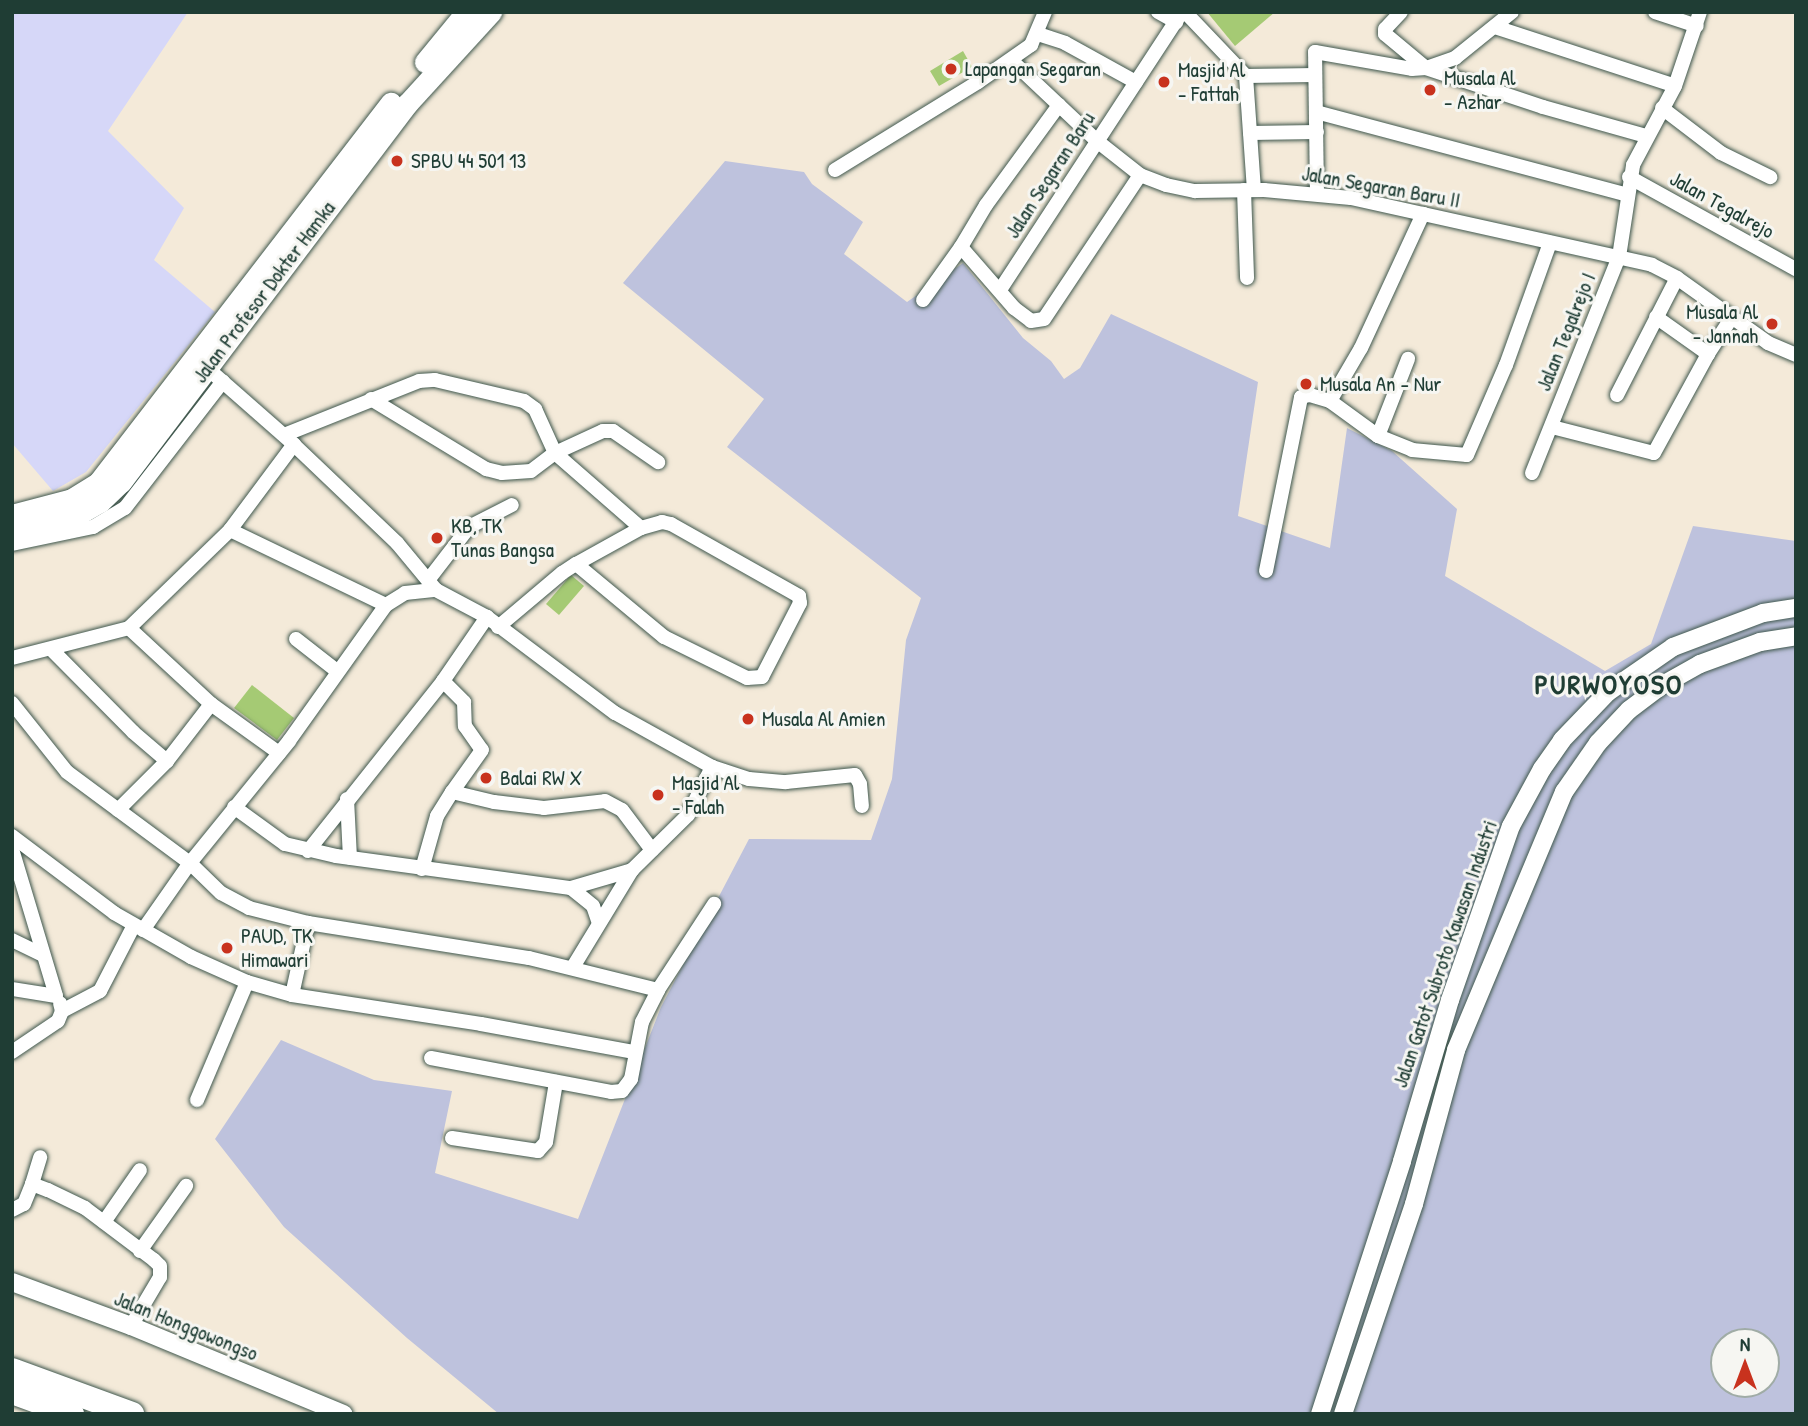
<!DOCTYPE html>
<style>
body{margin:0}
#map{position:relative;width:1808px;height:1426px;overflow:hidden;background:#f4ead9;font-family:"Patrick Hand",sans-serif}
div>[style]{position:absolute}
[style*='--x']{left:calc(var(--x)*1px);top:calc(var(--y)*1px);width:calc(var(--w)*1px);rotate:calc(var(--a)*1deg)}
.built>*{inset:0;background:#d6d7f8}
.industrial>*{inset:0;background:#bec2dd}
.green>*{inset:0;background:#a5ca74}
.roads{filter:drop-shadow(0 0 2px #3f574d) drop-shadow(0 0 2px #3f574d)}
.minor>*{height:14px;margin:-7px;padding:0 7px;transform-origin:7px;border-radius:7px;background:#fff}
.tertiary>*{height:18px;margin:-9px;padding:0 9px;transform-origin:9px;border-radius:9px;background:#fff}
.primary>*{height:21px;margin:-10.5px;padding:0 10.5px;transform-origin:10.5px;border-radius:10.5px;background:#fff}
.motorway>*{height:24px;margin:-12px;padding:0 12px;transform-origin:12px;border-radius:12px;background:#fff}
.dots>*{width:19px;height:19px;translate:-50% -50%;box-sizing:border-box;border:4px solid #f6f6f2;border-radius:50%}
span{translate:-50% -50%;white-space:nowrap;text-align:center;line-height:1.15;-webkit-text-stroke:6px #f6f6f2;paint-order:stroke}
.poi-label{font-size:21px;color:#1f3d34}
.left{translate:0 -50%;text-align:left}
.right{translate:-100% -50%;text-align:right}
.street-label{font-size:21px;color:#1f3d34}
.district-label{font-size:28px;color:#1f3d34;font-weight:700;letter-spacing:2px}
.frame{position:absolute;inset:0;border:14px solid #1f3d34;pointer-events:none}
.north{position:absolute;left:1710px;top:1328px;width:70px;height:70px;box-sizing:border-box;background:#f6f6f2;border:2px solid #a0aca6;border-radius:50%;rotate:0deg;font-size:19px;font-weight:700;line-height:28px;text-align:center;color:#1f3d34}
.north::after{content:'';display:block;margin:auto;width:24px;height:32px;background:#c8321e;clip-path:polygon(50% 0,100% 100%,50% 72%,0 100%)}
</style>
<div id="map">
<div class="built">
<div style="clip-path:polygon(12px 12px,188px 12px,108px 131px,184px 208px,154px 260px,215px 312px,86px 472px,53px 491px,12px 443px)"></div>
</div>
<div class="industrial">
<div style="clip-path:polygon(evenodd,725px 161px,804px 172px,812px 184px,863px 222px,844px 254px,907px 302px,963px 263px,1023px 338px,1051px 361px,1064px 379px,1080px 368px,1111px 314px,1258px 382px,1238px 516px,1330px 548px,1347px 428px,1392px 451px,1457px 509px,1445px 576px,1605px 671px,1651px 644px,1693px 526px,1796px 541px,1796px 1414px,499px 1414px,407px 1338px,284px 1227px,215px 1139px,281px 1040px,374px 1080px,452px 1091px,435px 1173px,578px 1219px,661px 1007px,749px 839px,871px 840px,892px 779px,906px 640px,921px 598px,727px 447px,764px 399px,623px 283px,725px 161px,1724px 1342px,1766px 1342px,1766px 1384px,1724px 1384px,1724px 1342px)"></div>
</div>
<div class="green">
<div style="clip-path:polygon(1207px 12px,1275px 12px,1235px 46px)"></div>
<div style="clip-path:polygon(963px 51px,972px 67px,939px 86px,930px 71px)"></div>
<div style="clip-path:polygon(571px 575px,584px 586px,559px 615px,546px 604px)"></div>
<div style="clip-path:polygon(252px 685px,294px 718px,277px 740px,234px 708px)"></div>
</div>
<div class="roads">
<div class="minor">
<div style="--x:1158;--y:12;--w:21;--a:29"></div>
<div style="--x:1185;--y:12;--w:88;--a:46.4"></div>
<div style="--x:1246;--y:76;--w:114;--a:86"></div>
<div style="--x:1401;--y:12;--w:23;--a:133"></div>
<div style="--x:1385;--y:29;--w:5;--a:90"></div>
<div style="--x:1385;--y:34;--w:53;--a:39.7"></div>
<div style="--x:1426;--y:68;--w:123;--a:18.4"></div>
<div style="--x:1543;--y:107;--w:107;--a:15.7"></div>
<div style="--x:1655;--y:12;--w:44;--a:18.4"></div>
<div style="--x:1495;--y:27;--w:189;--a:18.1"></div>
<div style="--x:1038;--y:34;--w:28;--a:18"></div>
<div style="--x:1065;--y:43;--w:81;--a:28.8"></div>
<div style="--x:1011;--y:60;--w:118;--a:43.3"></div>
<div style="--x:1097;--y:141;--w:55;--a:38.3"></div>
<div style="--x:1140;--y:175;--w:28;--a:21"></div>
<div style="--x:1166;--y:185;--w:30;--a:12"></div>
<div style="--x:1195;--y:191;--w:69;--a:-0.8"></div>
<div style="--x:1264;--y:190;--w:87;--a:5.3"></div>
<div style="--x:1351;--y:198;--w:308;--a:12.5"></div>
<div style="--x:1652;--y:265;--w:28;--a:27"></div>
<div style="--x:1677;--y:278;--w:112;--a:35.5"></div>
<div style="--x:1768;--y:343;--w:30;--a:23"></div>
<div style="--x:1246;--y:76;--w:69;--a:-0.8"></div>
<div style="--x:1059;--y:105;--w:124;--a:126.1"></div>
<div style="--x:986;--y:205;--w:49;--a:120.8"></div>
<div style="--x:961;--y:247;--w:81;--a:49"></div>
<div style="--x:1014;--y:308;--w:21;--a:37"></div>
<div style="--x:1031;--y:321;--w:13;--a:-9"></div>
<div style="--x:1044;--y:319;--w:173;--a:-56.3"></div>
<div style="--x:1662;--y:108;--w:74;--a:37.3"></div>
<div style="--x:1721;--y:153;--w:55;--a:26.1"></div>
<div style="--x:1316;--y:112;--w:322;--a:14.9"></div>
<div style="--x:1250;--y:133;--w:67;--a:-0.9"></div>
<div style="--x:835;--y:170;--w:168;--a:-31.6"></div>
<div style="--x:978;--y:82;--w:65;--a:-34.9"></div>
<div style="--x:1031;--y:45;--w:36;--a:-67"></div>
<div style="--x:1629;--y:177;--w:191;--a:28.9"></div>
<div style="--x:1244;--y:190;--w:88;--a:88"></div>
<div style="--x:1317;--y:193;--w:141;--a:-90.8"></div>
<div style="--x:1315;--y:52;--w:98;--a:9.9"></div>
<div style="--x:1412;--y:69;--w:14;--a:-4"></div>
<div style="--x:1426;--y:68;--w:31;--a:-19"></div>
<div style="--x:1455;--y:58;--w:73;--a:-38.9"></div>
<div style="--x:1000;--y:290;--w:332;--a:-56.8"></div>
<div style="--x:923;--y:300;--w:65;--a:-54.4"></div>
<div style="--x:1656;--y:317;--w:64;--a:35.4"></div>
<div style="--x:207;--y:368;--w:111;--a:41.3"></div>
<div style="--x:290;--y:441;--w:148;--a:43.6"></div>
<div style="--x:397;--y:543;--w:61;--a:50.3"></div>
<div style="--x:436;--y:590;--w:58;--a:27.9"></div>
<div style="--x:487;--y:617;--w:160;--a:36.9"></div>
<div style="--x:615;--y:713;--w:111;--a:29.1"></div>
<div style="--x:712;--y:767;--w:39;--a:18"></div>
<div style="--x:749;--y:779;--w:37;--a:5"></div>
<div style="--x:786;--y:782;--w:69;--a:-5.8"></div>
<div style="--x:855;--y:775;--w:10;--a:61"></div>
<div style="--x:860;--y:784;--w:22;--a:85"></div>
<div style="--x:1617;--y:395;--w:131;--a:-62.9"></div>
<div style="--x:371;--y:399;--w:135;--a:31.3"></div>
<div style="--x:486;--y:469;--w:16;--a:14"></div>
<div style="--x:502;--y:473;--w:29;--a:-4"></div>
<div style="--x:531;--y:471;--w:30;--a:-37"></div>
<div style="--x:555;--y:453;--w:114;--a:41.1"></div>
<div style="--x:1330;--y:401;--w:61;--a:-59.7"></div>
<div style="--x:1361;--y:348;--w:148;--a:-65.2"></div>
<div style="--x:1552;--y:427;--w:105;--a:14.3"></div>
<div style="--x:1654;--y:453;--w:113;--a:-61.4"></div>
<div style="--x:1708;--y:354;--w:44;--a:-57"></div>
<div style="--x:284;--y:435;--w:145;--a:-21.8"></div>
<div style="--x:419;--y:381;--w:16;--a:-4"></div>
<div style="--x:435;--y:380;--w:91;--a:13.3"></div>
<div style="--x:524;--y:401;--w:14;--a:36"></div>
<div style="--x:535;--y:409;--w:48;--a:65.6"></div>
<div style="--x:555;--y:453;--w:53;--a:-24.6"></div>
<div style="--x:603;--y:431;--w:10;--a:0"></div>
<div style="--x:613;--y:431;--w:55;--a:34.6"></div>
<div style="--x:1378;--y:436;--w:83;--a:-68.7"></div>
<div style="--x:1532;--y:473;--w:233;--a:-68.1"></div>
<div style="--x:1619;--y:257;--w:93;--a:-81.3"></div>
<div style="--x:1633;--y:165;--w:89;--a:-62"></div>
<div style="--x:1675;--y:86;--w:78;--a:-71.3"></div>
<div style="--x:230;--y:530;--w:173;--a:25.7"></div>
<div style="--x:12;--y:544;--w:83;--a:-11.9"></div>
<div style="--x:93;--y:527;--w:37;--a:-31"></div>
<div style="--x:125;--y:508;--w:160;--a:-52.3"></div>
<div style="--x:1266;--y:571;--w:177;--a:-78.6"></div>
<div style="--x:1301;--y:397;--w:9;--a:-13"></div>
<div style="--x:1310;--y:395;--w:21;--a:17"></div>
<div style="--x:1330;--y:401;--w:59;--a:36.1"></div>
<div style="--x:1378;--y:436;--w:37;--a:22"></div>
<div style="--x:1412;--y:450;--w:55;--a:5.2"></div>
<div style="--x:1467;--y:455;--w:98;--a:-66.6"></div>
<div style="--x:1506;--y:365;--w:130;--a:-70.2"></div>
<div style="--x:429;--y:579;--w:66;--a:-52.4"></div>
<div style="--x:469;--y:527;--w:48;--a:-27.1"></div>
<div style="--x:498;--y:627;--w:84;--a:-40.2"></div>
<div style="--x:562;--y:573;--w:17;--a:-33"></div>
<div style="--x:576;--y:564;--w:74;--a:-29"></div>
<div style="--x:641;--y:528;--w:22;--a:-16"></div>
<div style="--x:662;--y:522;--w:9;--a:13"></div>
<div style="--x:671;--y:524;--w:147;--a:29.4"></div>
<div style="--x:799;--y:596;--w:7;--a:82"></div>
<div style="--x:800;--y:603;--w:83;--a:117.2"></div>
<div style="--x:762;--y:677;--w:15;--a:176"></div>
<div style="--x:747;--y:678;--w:93;--a:-153.7"></div>
<div style="--x:664;--y:637;--w:114;--a:-140.3"></div>
<div style="--x:129;--y:628;--w:112;--a:42.8"></div>
<div style="--x:211;--y:704;--w:84;--a:35.8"></div>
<div style="--x:296;--y:639;--w:52;--a:38"></div>
<div style="--x:51;--y:649;--w:117;--a:45.3"></div>
<div style="--x:133;--y:732;--w:45;--a:40.5"></div>
<div style="--x:12;--y:658;--w:121;--a:-14.4"></div>
<div style="--x:129;--y:628;--w:141;--a:-44.1"></div>
<div style="--x:230;--y:530;--w:107;--a:-53.3"></div>
<div style="--x:443;--y:681;--w:30;--a:45"></div>
<div style="--x:464;--y:702;--w:24;--a:88"></div>
<div style="--x:465;--y:726;--w:29;--a:55"></div>
<div style="--x:482;--y:750;--w:52;--a:125.5"></div>
<div style="--x:12;--y:703;--w:88;--a:51.4"></div>
<div style="--x:67;--y:772;--w:153;--a:36.5"></div>
<div style="--x:190;--y:863;--w:43;--a:44.1"></div>
<div style="--x:221;--y:893;--w:32;--a:28"></div>
<div style="--x:249;--y:908;--w:61;--a:14.3"></div>
<div style="--x:308;--y:923;--w:224;--a:9"></div>
<div style="--x:529;--y:958;--w:133;--a:13.9"></div>
<div style="--x:347;--y:799;--w:59;--a:87.1"></div>
<div style="--x:234;--y:807;--w:63;--a:36"></div>
<div style="--x:285;--y:844;--w:52;--a:13.2"></div>
<div style="--x:336;--y:856;--w:237;--a:7.8"></div>
<div style="--x:571;--y:888;--w:64;--a:-16.4"></div>
<div style="--x:118;--y:810;--w:69;--a:-45"></div>
<div style="--x:167;--y:761;--w:72;--a:-52.3"></div>
<div style="--x:12;--y:836;--w:128;--a:37"></div>
<div style="--x:114;--y:913;--w:89;--a:29.7"></div>
<div style="--x:191;--y:957;--w:61;--a:24.1"></div>
<div style="--x:247;--y:982;--w:47;--a:16.1"></div>
<div style="--x:292;--y:995;--w:191;--a:8.7"></div>
<div style="--x:481;--y:1024;--w:156;--a:10.4"></div>
<div style="--x:12;--y:849;--w:153;--a:73.3"></div>
<div style="--x:56;--y:996;--w:45;--a:-171"></div>
<div style="--x:308;--y:851;--w:217;--a:-51.5"></div>
<div style="--x:443;--y:681;--w:78;--a:-55.5"></div>
<div style="--x:422;--y:869;--w:55;--a:-74.2"></div>
<div style="--x:437;--y:816;--w:28;--a:-58"></div>
<div style="--x:452;--y:792;--w:43;--a:13.4"></div>
<div style="--x:494;--y:802;--w:50;--a:6.8"></div>
<div style="--x:544;--y:808;--w:61;--a:-6.5"></div>
<div style="--x:605;--y:801;--w:19;--a:28"></div>
<div style="--x:622;--y:810;--w:50;--a:53.1"></div>
<div style="--x:571;--y:888;--w:28;--a:39"></div>
<div style="--x:593;--y:906;--w:18;--a:71"></div>
<div style="--x:143;--y:930;--w:82;--a:-55"></div>
<div style="--x:190;--y:863;--w:157;--a:-50.9"></div>
<div style="--x:289;--y:741;--w:167;--a:-54.5"></div>
<div style="--x:386;--y:605;--w:22;--a:-32"></div>
<div style="--x:405;--y:593;--w:31;--a:-6"></div>
<div style="--x:12;--y:940;--w:32;--a:26"></div>
<div style="--x:573;--y:967;--w:114;--a:-58.7"></div>
<div style="--x:632;--y:870;--w:78;--a:-44.5"></div>
<div style="--x:688;--y:815;--w:54;--a:-63.4"></div>
<div style="--x:292;--y:995;--w:74;--a:-77.5"></div>
<div style="--x:62;--y:1011;--w:43;--a:-27.8"></div>
<div style="--x:100;--y:991;--w:74;--a:-62.7"></div>
<div style="--x:12;--y:1052;--w:55;--a:-34"></div>
<div style="--x:58;--y:1021;--w:11;--a:-68"></div>
<div style="--x:62;--y:1011;--w:8;--a:-104"></div>
<div style="--x:431;--y:1058;--w:183;--a:10.7"></div>
<div style="--x:611;--y:1092;--w:11;--a:-5"></div>
<div style="--x:622;--y:1091;--w:15;--a:-53"></div>
<div style="--x:631;--y:1079;--w:58;--a:-79.1"></div>
<div style="--x:642;--y:1022;--w:36;--a:-63"></div>
<div style="--x:658;--y:990;--w:103;--a:-56.9"></div>
<div style="--x:197;--y:1100;--w:128;--a:-67"></div>
<div style="--x:452;--y:1138;--w:87;--a:8.6"></div>
<div style="--x:538;--y:1151;--w:12;--a:-48"></div>
<div style="--x:546;--y:1142;--w:61;--a:-80.5"></div>
<div style="--x:32;--y:1184;--w:28;--a:-73"></div>
<div style="--x:12;--y:1210;--w:13;--a:-27"></div>
<div style="--x:24;--y:1204;--w:22;--a:-68"></div>
<div style="--x:32;--y:1184;--w:17;--a:21"></div>
<div style="--x:48;--y:1190;--w:41;--a:25.9"></div>
<div style="--x:85;--y:1208;--w:86;--a:37"></div>
<div style="--x:154;--y:1260;--w:8;--a:45"></div>
<div style="--x:160;--y:1266;--w:11;--a:90"></div>
<div style="--x:160;--y:1277;--w:57;--a:120.6"></div>
<div style="--x:104;--y:1222;--w:63;--a:-55.3"></div>
<div style="--x:140;--y:1251;--w:80;--a:-54.7"></div>
</div>
<div class="tertiary">
<div style="--x:12;--y:1282;--w:127;--a:20.3"></div>
<div style="--x:131;--y:1326;--w:230;--a:22.5"></div>
<div style="--x:1320;--y:1414;--w:266;--a:-72"></div>
<div style="--x:1402;--y:1161;--w:168;--a:-73.4"></div>
<div style="--x:1450;--y:1000;--w:184;--a:-70.7"></div>
<div style="--x:1511;--y:826;--w:65;--a:-61.5"></div>
<div style="--x:1542;--y:769;--w:35;--a:-55"></div>
<div style="--x:1562;--y:740;--w:66;--a:-46.2"></div>
<div style="--x:1608;--y:692;--w:79;--a:-34.7"></div>
<div style="--x:1673;--y:647;--w:96;--a:-20.7"></div>
<div style="--x:1763;--y:613;--w:33;--a:-9"></div>
<div style="--x:1343;--y:1414;--w:222;--a:-71.3"></div>
<div style="--x:1414;--y:1204;--w:160;--a:-74.7"></div>
<div style="--x:1456;--y:1050;--w:280;--a:-67.3"></div>
<div style="--x:1564;--y:792;--w:60;--a:-55.2"></div>
<div style="--x:1598;--y:743;--w:45;--a:-46.8"></div>
<div style="--x:1629;--y:710;--w:38;--a:-37"></div>
<div style="--x:1659;--y:687;--w:47;--a:-29.3"></div>
<div style="--x:1700;--y:664;--w:64;--a:-20.1"></div>
<div style="--x:1760;--y:642;--w:36;--a:-9"></div>
</div>
<div class="primary">
<div style="--x:425;--y:62;--w:65;--a:-50.6"></div>
<div style="--x:12;--y:515;--w:62;--a:-14.9"></div>
<div style="--x:72;--y:499;--w:31;--a:-32"></div>
<div style="--x:98;--y:483;--w:480;--a:-52.4"></div>
<div style="--x:12;--y:534;--w:41;--a:-12.7"></div>
<div style="--x:52;--y:525;--w:29;--a:-22"></div>
<div style="--x:79;--y:514;--w:24;--a:-30"></div>
<div style="--x:100;--y:502;--w:29;--a:-44"></div>
<div style="--x:121;--y:482;--w:474;--a:-52.9"></div>
<div style="--x:407;--y:104;--w:125;--a:-47.6"></div>
</div>
<div class="motorway">
<div style="--x:12;--y:1370;--w:128;--a:20.1"></div>
<div style="--x:12;--y:1392;--w:64;--a:20.1"></div>
</div>
</div>
<div class="dots">
<div style="left:951px;top:69px;background:#c8321e"></div>
<div style="left:1164px;top:82px;background:#c8321e"></div>
<div style="left:1430px;top:90px;background:#c8321e"></div>
<div style="left:397px;top:161px;background:#c8321e"></div>
<div style="left:1772px;top:324px;background:#c8321e"></div>
<div style="left:1306px;top:384px;background:#c8321e"></div>
<div style="left:437px;top:538px;background:#c8321e"></div>
<div style="left:748px;top:719px;background:#c8321e"></div>
<div style="left:486px;top:778px;background:#c8321e"></div>
<div style="left:658px;top:795px;background:#c8321e"></div>
<div style="left:227px;top:948px;background:#c8321e"></div>
</div>
<div class="poi-label">
<span class="left" style="left:965px;top:69px">Lapangan Segaran</span>
<span class="left" style="left:1178px;top:82px">Masjid Al<br>- Fattah</span>
<span class="left" style="left:1444px;top:90px">Musala Al<br>- Azhar</span>
<span class="left" style="left:411px;top:161px">SPBU 44 501 13</span>
<span class="right" style="left:1758px;top:324px">Musala Al<br>- Jannah</span>
<span class="left" style="left:1320px;top:384px">Musala An - Nur</span>
<span class="left" style="left:451px;top:538px">KB, TK<br>Tunas Bangsa</span>
<span class="left" style="left:762px;top:719px">Musala Al Amien</span>
<span class="left" style="left:500px;top:778px">Balai RW X</span>
<span class="left" style="left:672px;top:795px">Masjid Al<br>- Falah</span>
<span class="left" style="left:241px;top:948px">PAUD, TK<br>Himawari</span>
</div>
<div class="street-label">
<span style="left:1050px;top:175px;rotate:-57deg">Jalan Segaran Baru</span>
<span style="left:1381px;top:187px;rotate:10deg">Jalan Segaran Baru II</span>
<span style="left:1722px;top:205px;rotate:29deg">Jalan Tegalrejo</span>
<span style="left:264px;top:292px;rotate:-53deg">Jalan Profesor Dokter Hamka</span>
<span style="left:1566px;top:332px;rotate:-68deg">Jalan Tegalrejo I</span>
<span style="left:1445px;top:954px;rotate:-71deg">Jalan Gatot Subroto Kawasan Industri</span>
<span style="left:186px;top:1326px;rotate:22deg">Jalan Honggowongso</span>
</div>
<div class="district-label">
<span style="left:1609px;top:684px">PURWOYOSO</span>
</div>
<div class="frame"></div>
<div class="north">N</div>
</div>
